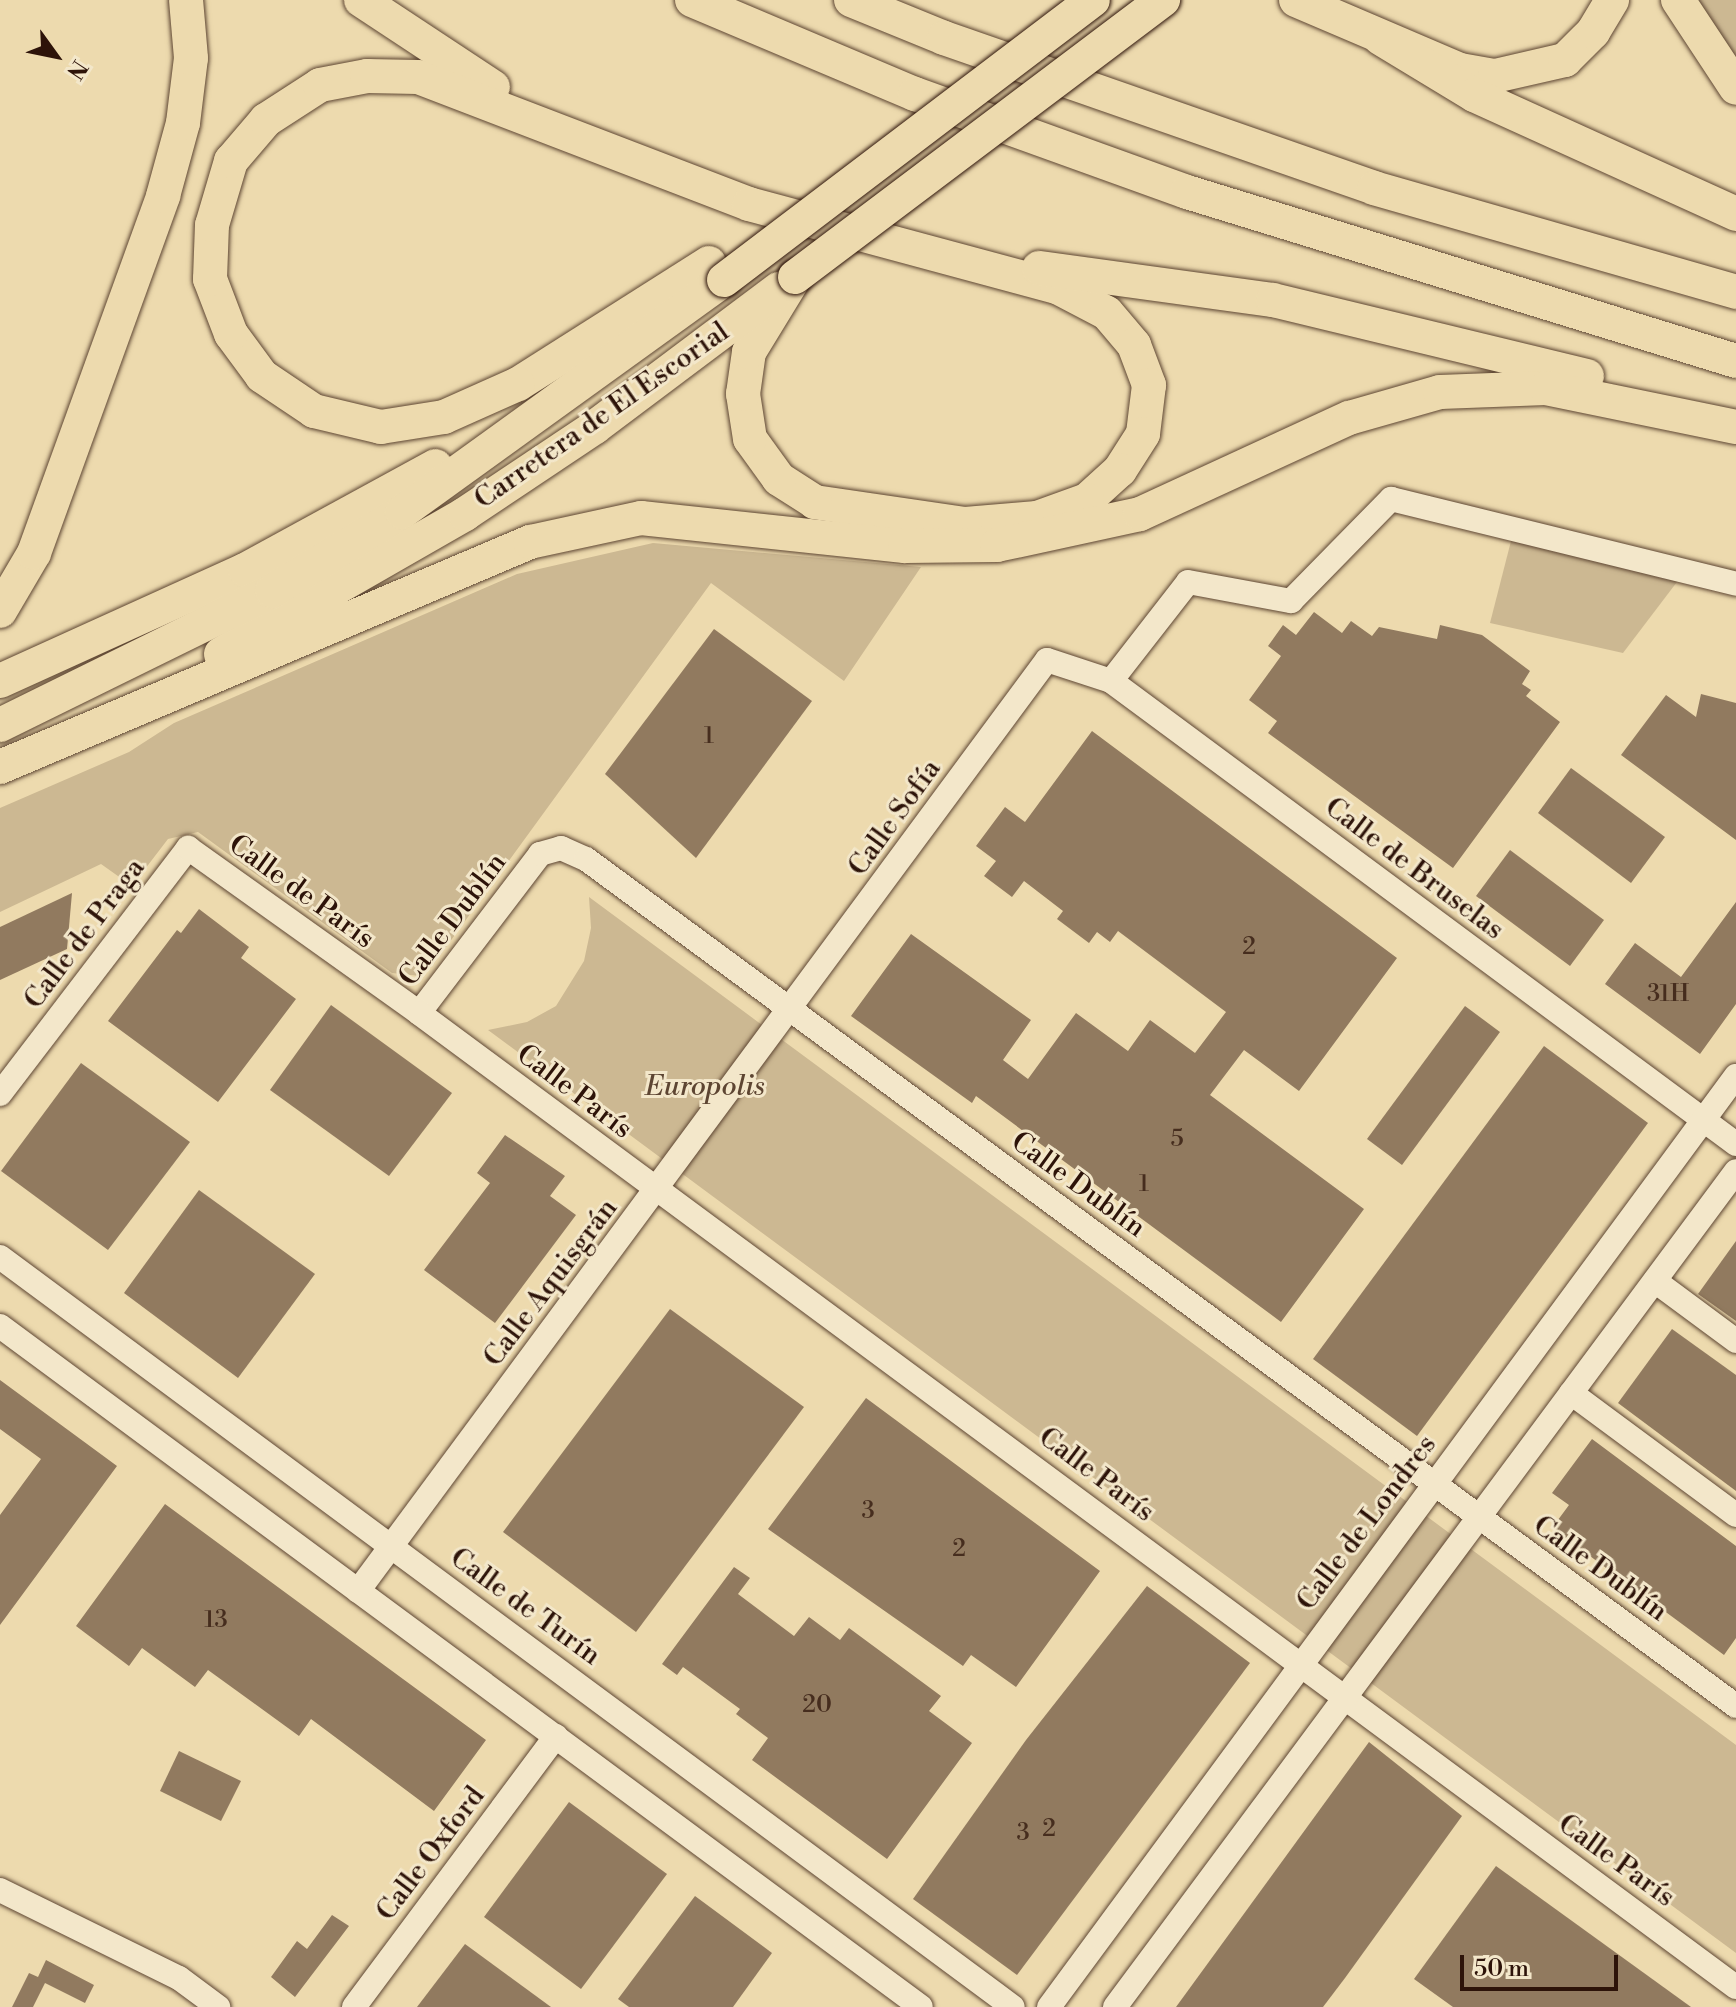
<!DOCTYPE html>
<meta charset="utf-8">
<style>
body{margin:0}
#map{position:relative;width:1736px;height:2007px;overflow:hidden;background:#eddaae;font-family:"Libre Bodoni",serif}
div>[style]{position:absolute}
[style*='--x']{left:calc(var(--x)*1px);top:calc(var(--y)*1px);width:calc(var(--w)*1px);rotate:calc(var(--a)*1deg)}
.green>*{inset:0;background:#ccb892}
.building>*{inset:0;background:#917a5f}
.roads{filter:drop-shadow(0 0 2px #5d4532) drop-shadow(0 0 2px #5d4532)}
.minor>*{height:24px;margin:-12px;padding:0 12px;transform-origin:12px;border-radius:12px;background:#f3e7ca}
.highway>*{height:34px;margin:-17px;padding:0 17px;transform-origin:17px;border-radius:17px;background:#eddaae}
.bridges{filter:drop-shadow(0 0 2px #2d1309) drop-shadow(0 0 2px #2d1309)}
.highway-bridge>*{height:34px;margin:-17px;padding:0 17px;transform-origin:17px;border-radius:17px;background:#eddaae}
span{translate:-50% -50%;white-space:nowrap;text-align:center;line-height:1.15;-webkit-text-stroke:6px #f3e7ca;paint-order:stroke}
.number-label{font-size:24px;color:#462d1e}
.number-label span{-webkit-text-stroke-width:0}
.street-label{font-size:28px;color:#2d1309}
.park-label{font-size:28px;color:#5d4532;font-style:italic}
.north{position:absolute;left:16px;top:16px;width:80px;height:80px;-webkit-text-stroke:6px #f3e7ca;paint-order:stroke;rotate:123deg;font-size:22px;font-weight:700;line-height:32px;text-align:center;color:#2d1309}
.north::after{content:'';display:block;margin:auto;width:28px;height:36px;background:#2d1309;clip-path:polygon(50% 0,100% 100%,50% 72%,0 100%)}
.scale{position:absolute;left:1460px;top:1955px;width:158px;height:36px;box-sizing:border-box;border:4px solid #2d1309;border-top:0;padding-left:10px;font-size:24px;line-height:28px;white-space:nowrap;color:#2d1309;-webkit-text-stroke:6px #f3e7ca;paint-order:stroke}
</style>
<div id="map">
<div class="green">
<div style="clip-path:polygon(1678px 0,1736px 0,1736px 88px)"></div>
<div style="clip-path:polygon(1511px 541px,1680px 578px,1623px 653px,1490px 623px)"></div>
<div style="clip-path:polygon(653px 543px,921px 567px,844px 681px,711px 583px,433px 965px,420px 976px,392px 973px,198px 832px,168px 839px,132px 886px,101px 864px,0 912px,0 808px,129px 752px,174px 723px,517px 574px)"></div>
<div style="clip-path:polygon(589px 897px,1736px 1745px,1736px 1953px,488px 1030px,527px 1022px,556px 1006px,584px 961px,591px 928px)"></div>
</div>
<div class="building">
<div style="clip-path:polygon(1314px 612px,1342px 633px,1351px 621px,1372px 636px,1379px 627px,1437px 639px,1440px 625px,1482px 635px,1530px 671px,1522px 684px,1531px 690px,1526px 696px,1560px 722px,1453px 868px,1268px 733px,1277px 721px,1249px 700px,1281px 656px,1268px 646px,1283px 625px,1296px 635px)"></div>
<div style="clip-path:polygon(714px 629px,812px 701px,696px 858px,605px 774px)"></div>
<div style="clip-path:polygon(1701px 694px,1736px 703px,1736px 840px,1621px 755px,1666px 695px,1696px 717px)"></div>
<div style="clip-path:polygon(1092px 731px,1397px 958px,1299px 1091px,1244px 1050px,1210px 1095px,1364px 1209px,1281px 1322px,976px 1096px,972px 1103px,851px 1016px,911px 934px,1031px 1020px,1003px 1060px,1028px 1079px,1076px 1013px,1128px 1051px,1150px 1020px,1195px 1053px,1226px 1012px,1118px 931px,1110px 942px,1097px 932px,1089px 943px,1057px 919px,1063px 911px,1024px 881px,1012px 897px,984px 876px,996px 861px,976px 846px,1005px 807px,1025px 822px)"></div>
<div style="clip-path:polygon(1571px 768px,1665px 837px,1631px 883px,1538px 813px)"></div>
<div style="clip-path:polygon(1510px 850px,1604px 920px,1570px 966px,1476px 896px)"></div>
<div style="clip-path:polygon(72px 893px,67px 949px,0 980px,0 927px)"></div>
<div style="clip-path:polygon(1736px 902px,1736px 1004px,1700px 1054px,1605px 984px,1635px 943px,1681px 977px)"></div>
<div style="clip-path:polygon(199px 909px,249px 947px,241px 958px,296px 999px,218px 1102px,108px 1021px,177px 930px,181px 933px)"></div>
<div style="clip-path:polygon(331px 1005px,452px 1093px,389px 1176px,270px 1090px)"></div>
<div style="clip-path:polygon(1465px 1006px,1500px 1032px,1402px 1165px,1367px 1139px)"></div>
<div style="clip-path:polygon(1544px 1046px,1648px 1123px,1417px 1436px,1313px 1359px)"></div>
<div style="clip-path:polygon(81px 1063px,190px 1142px,108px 1250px,1px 1171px)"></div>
<div style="clip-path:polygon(505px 1135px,565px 1176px,550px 1196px,576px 1215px,495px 1323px,424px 1270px,490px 1183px,477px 1173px)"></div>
<div style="clip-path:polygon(199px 1190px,315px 1274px,238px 1378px,124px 1293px)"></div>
<div style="clip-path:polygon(1736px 1241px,1736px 1321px,1698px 1294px)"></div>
<div style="clip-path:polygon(670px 1309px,804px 1407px,636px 1632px,503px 1532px)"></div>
<div style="clip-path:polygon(1672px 1329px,1736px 1375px,1736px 1491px,1618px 1403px)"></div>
<div style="clip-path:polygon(0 1380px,117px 1466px,0 1625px,0 1515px,41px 1459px,0 1429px)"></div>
<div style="clip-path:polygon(866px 1398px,1100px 1571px,1016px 1687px,971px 1655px,963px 1666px,768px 1529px)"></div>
<div style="clip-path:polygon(1592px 1439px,1736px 1546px,1736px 1638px,1724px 1655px,1552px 1528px,1569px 1505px,1552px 1493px)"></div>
<div style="clip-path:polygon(165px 1504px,486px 1740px,434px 1811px,311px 1719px,299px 1736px,208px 1670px,195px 1687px,142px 1648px,129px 1666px,76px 1626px)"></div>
<div style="clip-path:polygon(734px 1567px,750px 1578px,738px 1594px,794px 1636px,809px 1617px,840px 1640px,849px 1628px,941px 1696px,929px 1711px,972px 1743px,887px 1859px,752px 1760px,768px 1738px,736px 1714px,740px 1709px,683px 1667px,677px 1675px,662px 1664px)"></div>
<div style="clip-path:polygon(1147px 1586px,1250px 1663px,1017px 1975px,913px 1899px,1026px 1740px)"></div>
<div style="clip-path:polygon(1369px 1742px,1462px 1816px,1345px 1978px,1323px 2007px,1176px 2007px)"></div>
<div style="clip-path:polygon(179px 1751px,241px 1781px,221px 1821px,160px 1791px)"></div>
<div style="clip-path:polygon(569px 1802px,667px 1874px,581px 1989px,484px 1917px)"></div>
<div style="clip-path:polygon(1496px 1866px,1691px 2007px,1453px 2007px,1414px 1979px)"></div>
<div style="clip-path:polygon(695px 1896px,772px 1953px,733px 2007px,629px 2007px,618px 1999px)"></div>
<div style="clip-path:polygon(332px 1915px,349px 1926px,295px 1997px,271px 1977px,297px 1941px,307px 1949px)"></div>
<div style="clip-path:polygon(465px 1944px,551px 2007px,417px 2007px)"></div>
<div style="clip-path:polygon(46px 1960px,94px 1985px,85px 2003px,45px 1983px,33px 2007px,12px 2007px,29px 1973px,38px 1977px)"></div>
</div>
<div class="roads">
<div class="minor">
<div style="--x:1111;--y:681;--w:125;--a:-52.1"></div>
<div style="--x:1188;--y:582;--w:105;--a:10.5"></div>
<div style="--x:1291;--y:601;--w:143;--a:-45.6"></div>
<div style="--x:1391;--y:499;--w:355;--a:13.8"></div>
<div style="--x:419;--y:1013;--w:200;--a:-52.7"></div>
<div style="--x:540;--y:854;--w:22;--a:-16"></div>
<div style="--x:561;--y:848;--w:27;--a:24"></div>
<div style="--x:586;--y:859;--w:1428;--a:36.37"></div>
<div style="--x:0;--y:1094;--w:310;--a:-52.6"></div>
<div style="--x:188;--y:848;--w:284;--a:35.5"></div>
<div style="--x:419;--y:1013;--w:1638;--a:36.49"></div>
<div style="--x:0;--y:1257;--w:1260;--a:36.52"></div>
<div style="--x:1655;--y:1281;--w:101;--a:36.5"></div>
<div style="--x:0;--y:1326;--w:1145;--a:36.48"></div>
<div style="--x:1571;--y:1393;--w:205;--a:36.5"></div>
<div style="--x:358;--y:1591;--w:1158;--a:-53.5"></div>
<div style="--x:1047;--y:660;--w:67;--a:18.2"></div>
<div style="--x:1111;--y:681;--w:778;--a:36.53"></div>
<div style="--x:0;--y:1890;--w:199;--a:26.2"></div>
<div style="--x:179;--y:1978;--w:49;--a:36.6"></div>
<div style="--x:354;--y:2007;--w:338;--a:-53.3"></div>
<div style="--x:1049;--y:2007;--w:1157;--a:-53.58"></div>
<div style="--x:1115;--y:2007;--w:1041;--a:-53.39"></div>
</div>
<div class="highway">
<div style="--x:361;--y:0;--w:158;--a:33.4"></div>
<div style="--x:692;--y:0;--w:242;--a:22.9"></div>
<div style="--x:915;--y:94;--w:289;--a:19.8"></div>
<div style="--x:1187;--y:192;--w:574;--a:17.11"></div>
<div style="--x:851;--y:0;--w:100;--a:22.2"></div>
<div style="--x:944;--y:38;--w:455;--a:19.2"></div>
<div style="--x:1374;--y:188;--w:377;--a:16"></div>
<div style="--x:1296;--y:0;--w:178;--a:23.1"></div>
<div style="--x:1460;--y:70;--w:36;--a:10"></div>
<div style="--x:1495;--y:76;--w:72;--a:-12.9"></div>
<div style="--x:1565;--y:60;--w:40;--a:-45"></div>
<div style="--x:1593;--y:32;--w:37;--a:-59"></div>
<div style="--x:1678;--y:0;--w:105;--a:56.6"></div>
<div style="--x:1380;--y:38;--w:110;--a:31.2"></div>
<div style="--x:1474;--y:95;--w:288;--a:24.4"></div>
<div style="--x:709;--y:263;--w:226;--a:147.6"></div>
<div style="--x:518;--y:384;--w:81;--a:156"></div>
<div style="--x:444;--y:417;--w:64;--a:171"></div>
<div style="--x:381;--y:427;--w:69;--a:-166.6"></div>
<div style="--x:314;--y:411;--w:63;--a:-146.1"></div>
<div style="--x:262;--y:376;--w:52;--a:-126.4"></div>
<div style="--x:231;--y:334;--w:59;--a:-110.9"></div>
<div style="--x:210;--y:279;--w:54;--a:-87.9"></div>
<div style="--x:212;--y:225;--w:67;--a:-73.5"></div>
<div style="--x:231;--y:161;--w:54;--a:-49.5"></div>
<div style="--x:266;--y:120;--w:64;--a:-32.9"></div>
<div style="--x:320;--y:85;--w:48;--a:-10.8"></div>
<div style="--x:367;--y:76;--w:51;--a:1.1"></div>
<div style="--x:418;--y:77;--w:355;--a:21"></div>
<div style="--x:749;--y:204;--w:319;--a:15.1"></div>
<div style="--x:1057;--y:287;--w:56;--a:27.5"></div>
<div style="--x:1107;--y:313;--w:42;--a:49.8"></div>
<div style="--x:1134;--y:345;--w:43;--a:69.4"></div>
<div style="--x:1149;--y:385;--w:49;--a:97"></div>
<div style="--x:1143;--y:434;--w:43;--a:122.6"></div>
<div style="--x:1120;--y:470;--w:45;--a:137.7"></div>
<div style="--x:1087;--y:500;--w:53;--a:160.2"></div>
<div style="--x:1037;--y:518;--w:72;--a:175.2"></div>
<div style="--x:965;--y:524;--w:152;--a:-171.7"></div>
<div style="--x:815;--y:502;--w:43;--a:-147.4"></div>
<div style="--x:779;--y:479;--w:49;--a:-125.9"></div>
<div style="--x:750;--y:439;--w:46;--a:-98.8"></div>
<div style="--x:743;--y:394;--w:42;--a:-81.9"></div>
<div style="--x:749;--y:352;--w:88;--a:-58.5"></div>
<div style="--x:1039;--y:268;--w:236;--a:7.8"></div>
<div style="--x:1273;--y:300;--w:323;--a:13.6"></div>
<div style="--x:0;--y:611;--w:67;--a:-59.6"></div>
<div style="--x:34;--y:553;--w:380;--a:-70.1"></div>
<div style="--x:163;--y:196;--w:76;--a:-74.7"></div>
<div style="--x:183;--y:123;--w:65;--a:-83"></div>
<div style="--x:191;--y:58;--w:58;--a:-94.9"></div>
<div style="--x:221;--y:654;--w:281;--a:-29.8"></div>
<div style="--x:465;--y:514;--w:156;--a:-33.8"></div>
<div style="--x:595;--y:427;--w:230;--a:-36.9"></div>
<div style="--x:0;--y:681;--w:269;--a:-24.4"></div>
<div style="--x:245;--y:570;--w:217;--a:-28.6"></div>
<div style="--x:0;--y:725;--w:303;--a:-26.2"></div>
<div style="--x:272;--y:591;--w:152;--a:-31.3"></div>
<div style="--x:402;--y:512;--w:397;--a:-35.8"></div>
<div style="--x:0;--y:767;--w:576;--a:-23"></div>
<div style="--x:530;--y:542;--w:114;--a:-12.2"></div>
<div style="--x:641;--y:518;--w:265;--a:6.1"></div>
<div style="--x:905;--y:546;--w:92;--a:-0.6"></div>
<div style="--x:997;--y:545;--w:146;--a:-12.2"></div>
<div style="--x:1140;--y:514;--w:230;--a:-24.7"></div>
<div style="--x:1349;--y:418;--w:95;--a:-15.9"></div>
<div style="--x:1440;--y:392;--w:106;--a:-2.2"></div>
<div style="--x:1546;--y:388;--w:194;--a:11.6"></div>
</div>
</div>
<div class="bridges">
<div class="highway-bridge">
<div style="--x:795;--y:277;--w:461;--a:-37"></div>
<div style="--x:724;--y:280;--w:463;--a:-37.2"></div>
</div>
</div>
<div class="number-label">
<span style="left:709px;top:737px">1</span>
<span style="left:1249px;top:948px">2</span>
<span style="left:1668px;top:995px">31H</span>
<span style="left:1177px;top:1140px">5</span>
<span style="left:1144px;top:1185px">1</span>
<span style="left:868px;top:1512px">3</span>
<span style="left:959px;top:1550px">2</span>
<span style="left:216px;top:1621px">13</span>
<span style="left:817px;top:1706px">20</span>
<span style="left:1049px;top:1830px">2</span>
<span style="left:1023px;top:1834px">3</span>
</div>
<div class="street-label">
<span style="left:602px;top:416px;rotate:-35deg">Carretera de El Escorial</span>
<span style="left:895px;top:818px;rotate:-54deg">Calle Sofía</span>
<span style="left:1414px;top:869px;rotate:37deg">Calle de Bruselas</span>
<span style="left:301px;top:892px;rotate:36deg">Calle de París</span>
<span style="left:453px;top:920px;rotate:-53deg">Calle Dublín</span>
<span style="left:85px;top:934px;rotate:-53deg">Calle de Praga</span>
<span style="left:574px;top:1092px;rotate:37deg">Calle París</span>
<span style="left:1078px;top:1185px;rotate:36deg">Calle Dublín</span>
<span style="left:551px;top:1283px;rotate:-53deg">Calle Aquisgrán</span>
<span style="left:1096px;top:1475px;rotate:37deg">Calle París</span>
<span style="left:1367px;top:1523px;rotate:-53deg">Calle de Londres</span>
<span style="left:1600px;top:1569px;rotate:36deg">Calle Dublín</span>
<span style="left:525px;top:1607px;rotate:36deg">Calle de Turín</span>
<span style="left:431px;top:1854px;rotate:-53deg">Calle Oxford</span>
<span style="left:1616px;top:1861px;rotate:36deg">Calle París</span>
</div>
<div class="park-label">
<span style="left:705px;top:1087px">Europolis</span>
</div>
<div class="north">N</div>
<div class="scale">50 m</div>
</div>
